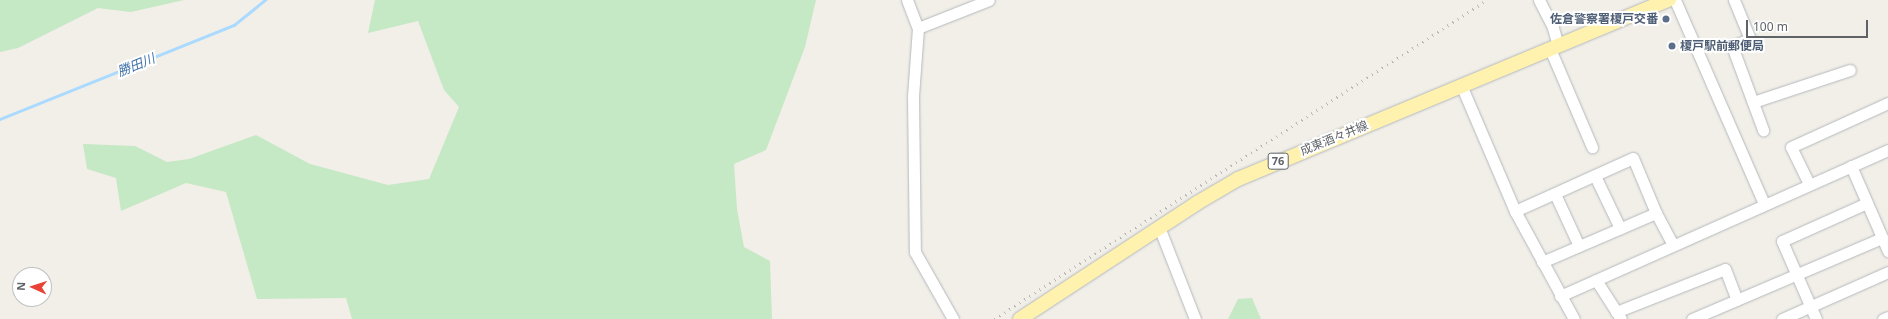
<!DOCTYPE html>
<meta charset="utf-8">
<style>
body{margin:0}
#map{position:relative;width:1888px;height:319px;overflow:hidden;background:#f1efe8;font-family:"Noto Sans","Noto Sans JP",sans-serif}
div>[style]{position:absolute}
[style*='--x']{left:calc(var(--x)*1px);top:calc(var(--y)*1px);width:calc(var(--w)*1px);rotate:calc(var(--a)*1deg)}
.green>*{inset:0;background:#c5e8c5}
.stream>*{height:2.5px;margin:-1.25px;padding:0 1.25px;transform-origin:1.25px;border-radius:1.25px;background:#aadaff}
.roads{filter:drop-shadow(0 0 1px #b5b8bc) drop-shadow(0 0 1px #b5b8bc)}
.minor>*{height:11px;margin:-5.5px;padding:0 5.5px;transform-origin:5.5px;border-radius:5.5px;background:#fff}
.major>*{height:14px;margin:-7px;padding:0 7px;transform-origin:7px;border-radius:7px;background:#fff2af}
.rail>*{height:2.5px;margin-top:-1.25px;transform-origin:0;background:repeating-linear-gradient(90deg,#b6b7b8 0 1px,transparent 0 6px)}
.dots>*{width:11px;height:11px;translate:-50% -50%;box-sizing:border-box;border:2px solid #fff;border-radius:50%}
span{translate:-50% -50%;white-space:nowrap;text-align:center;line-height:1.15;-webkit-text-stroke:4px #fff;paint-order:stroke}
.shield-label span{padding:1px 3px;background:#fff;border:1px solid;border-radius:3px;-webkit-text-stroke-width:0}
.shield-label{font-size:11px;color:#5f6368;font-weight:700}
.service-label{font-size:12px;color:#4e5e75;font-weight:700}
.right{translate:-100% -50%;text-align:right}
.left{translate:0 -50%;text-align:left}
.street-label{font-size:12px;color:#5f6368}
.water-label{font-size:13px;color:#4174aa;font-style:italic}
.north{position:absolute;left:12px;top:267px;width:40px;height:40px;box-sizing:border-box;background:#fff;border:1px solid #bfc1c3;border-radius:50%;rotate:273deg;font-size:11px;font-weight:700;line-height:16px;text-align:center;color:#5f6368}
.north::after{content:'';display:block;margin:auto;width:14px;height:18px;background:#ea4335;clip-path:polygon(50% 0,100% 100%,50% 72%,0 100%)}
.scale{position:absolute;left:1746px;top:20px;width:122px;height:18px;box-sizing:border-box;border:2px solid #5f6368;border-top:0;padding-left:5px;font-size:12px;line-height:14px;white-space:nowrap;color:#5f6368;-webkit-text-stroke:3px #fff;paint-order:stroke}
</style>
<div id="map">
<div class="green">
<div style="clip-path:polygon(0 0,184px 0,131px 12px,98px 8px,18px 48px,0 52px)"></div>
<div style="clip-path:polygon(375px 0,816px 0,805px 47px,766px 150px,734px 164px,737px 209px,744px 247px,770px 261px,772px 319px,352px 319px,346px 298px,257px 299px,226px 192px,186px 183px,121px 211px,116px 178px,87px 169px,83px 144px,135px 146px,167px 162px,189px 159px,256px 135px,310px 164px,388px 185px,429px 179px,459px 107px,444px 90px,418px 21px,368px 33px)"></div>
<div style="clip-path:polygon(1252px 298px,1261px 319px,1228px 319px,1238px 299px)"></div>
</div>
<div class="stream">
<div style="--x:0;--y:119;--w:241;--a:-21.9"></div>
<div style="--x:224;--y:29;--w:11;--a:-22"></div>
<div style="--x:234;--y:25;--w:40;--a:-39"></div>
</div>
<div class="roads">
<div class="minor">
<div style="--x:907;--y:0;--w:30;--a:69"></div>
<div style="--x:918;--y:28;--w:68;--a:94.2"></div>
<div style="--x:913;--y:96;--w:156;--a:89.3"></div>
<div style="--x:915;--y:252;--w:77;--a:60.4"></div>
<div style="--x:1539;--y:0;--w:31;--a:63"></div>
<div style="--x:1553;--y:28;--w:18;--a:74"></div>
<div style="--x:1675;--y:0;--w:223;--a:66.4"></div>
<div style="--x:1734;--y:0;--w:42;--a:67.7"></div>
<div style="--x:1750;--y:39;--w:19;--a:159"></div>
<div style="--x:1732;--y:46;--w:90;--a:69.7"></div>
<div style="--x:918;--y:28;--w:76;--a:-21.5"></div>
<div style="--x:1550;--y:49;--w:107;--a:66.8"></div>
<div style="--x:1461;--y:85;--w:137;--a:66.8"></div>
<div style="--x:1515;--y:211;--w:123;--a:61.4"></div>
<div style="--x:1753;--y:102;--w:102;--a:-18.3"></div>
<div style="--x:1851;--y:166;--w:93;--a:66.5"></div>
<div style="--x:1595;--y:176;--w:58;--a:64.3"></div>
<div style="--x:1809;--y:184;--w:41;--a:-115.9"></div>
<div style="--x:1791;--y:147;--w:107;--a:-24.4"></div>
<div style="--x:1555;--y:194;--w:57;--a:65.2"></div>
<div style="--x:1515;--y:211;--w:129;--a:-24.2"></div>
<div style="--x:1633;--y:158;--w:60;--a:67.3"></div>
<div style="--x:1656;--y:213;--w:36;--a:62"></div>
<div style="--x:1159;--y:227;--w:99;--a:68.6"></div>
<div style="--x:1542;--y:262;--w:124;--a:-23.3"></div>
<div style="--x:1596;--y:280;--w:46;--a:57.3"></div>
<div style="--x:1560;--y:296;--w:359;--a:-24"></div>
<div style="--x:1616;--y:312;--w:117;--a:-21.5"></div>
<div style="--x:1725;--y:269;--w:33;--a:69"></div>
<div style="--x:1692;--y:319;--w:207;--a:-23.1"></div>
<div style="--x:1782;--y:319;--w:116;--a:-23.9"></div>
<div style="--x:1816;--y:319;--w:85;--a:-113.6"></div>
<div style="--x:1782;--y:241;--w:93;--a:-24.1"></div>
<div style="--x:1883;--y:319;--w:5;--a:-22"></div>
</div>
<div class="major">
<div style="--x:1020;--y:319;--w:212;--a:-33.2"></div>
<div style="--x:1197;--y:203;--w:48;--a:-30.3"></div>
<div style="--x:1238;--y:179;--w:467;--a:-22.6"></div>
</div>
</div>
<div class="rail">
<div style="--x:994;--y:319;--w:587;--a:-32.91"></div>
</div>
<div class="dots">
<div style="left:1666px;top:19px;background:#5c6f8a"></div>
<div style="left:1672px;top:46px;background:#5c6f8a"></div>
</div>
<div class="shield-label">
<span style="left:1278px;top:161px">76</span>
</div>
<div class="service-label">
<span class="right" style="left:1658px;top:19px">佐倉警察署榎戸交番</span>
<span class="left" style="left:1680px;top:46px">榎戸駅前郵便局</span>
</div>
<div class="street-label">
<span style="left:1334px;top:138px;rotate:-22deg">成東酒々井線</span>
</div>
<div class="water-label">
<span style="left:136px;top:65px;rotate:-22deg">勝田川</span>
</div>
<div class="north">N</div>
<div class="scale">100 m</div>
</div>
